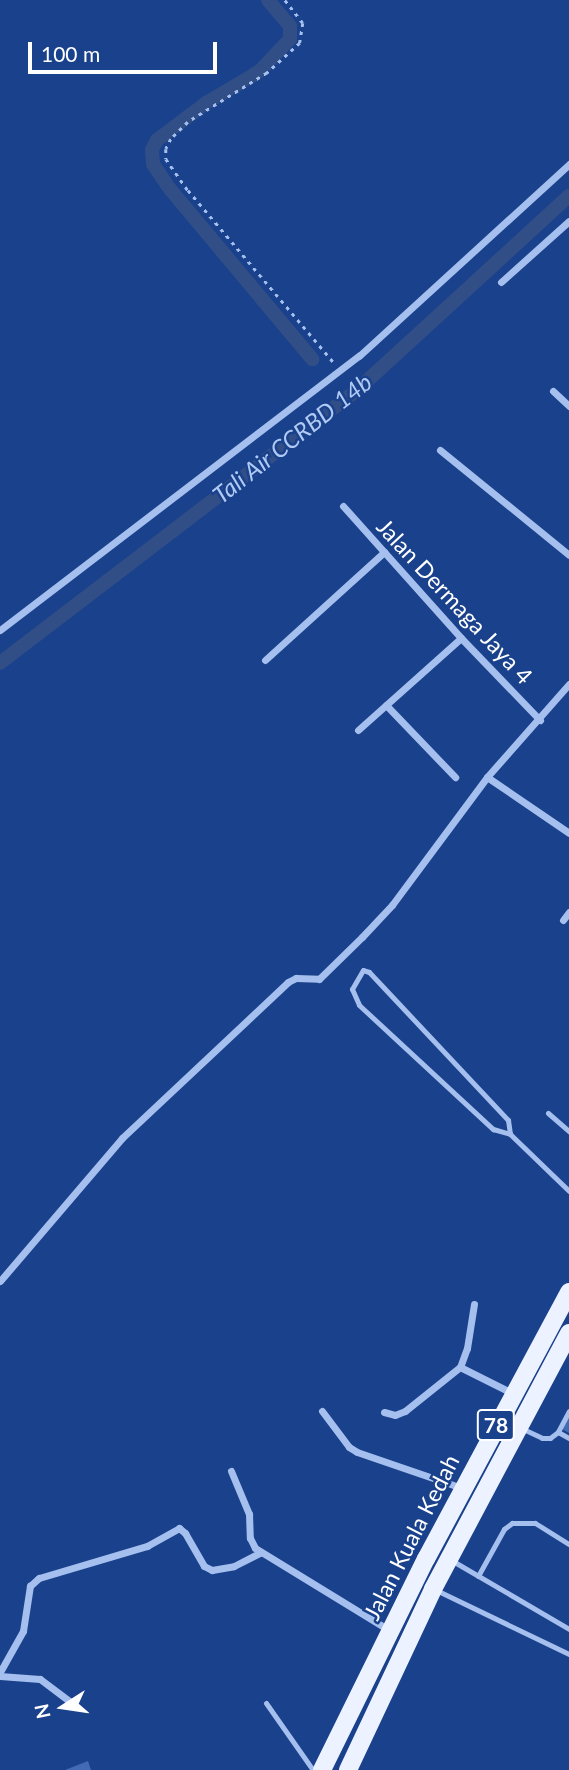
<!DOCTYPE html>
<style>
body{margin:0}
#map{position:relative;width:569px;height:1770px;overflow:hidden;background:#1a418c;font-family:Lato,sans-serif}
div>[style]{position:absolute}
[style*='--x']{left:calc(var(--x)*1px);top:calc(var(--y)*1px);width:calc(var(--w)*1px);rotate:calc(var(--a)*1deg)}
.canal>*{height:14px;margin:-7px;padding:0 7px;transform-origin:7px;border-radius:7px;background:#314e86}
.building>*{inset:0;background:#426bb5}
.path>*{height:2.5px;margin-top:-1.25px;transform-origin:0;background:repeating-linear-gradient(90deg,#a5bfee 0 3.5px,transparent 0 8.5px)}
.lane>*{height:5px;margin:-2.5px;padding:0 2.5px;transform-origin:2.5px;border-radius:2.5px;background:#a5bfee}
.street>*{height:7px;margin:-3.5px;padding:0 3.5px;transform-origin:3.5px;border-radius:3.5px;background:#a5bfee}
.primary>*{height:18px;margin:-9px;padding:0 9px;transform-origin:9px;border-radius:9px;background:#ecf2ff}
span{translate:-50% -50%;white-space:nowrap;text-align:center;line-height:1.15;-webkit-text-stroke:5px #1a418c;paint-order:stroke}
.shield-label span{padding:2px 5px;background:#1a418c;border:2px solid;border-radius:5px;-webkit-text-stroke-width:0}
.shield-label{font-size:21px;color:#fff;font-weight:700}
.street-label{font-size:23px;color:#fff}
.water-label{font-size:24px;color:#b1caf5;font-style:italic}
.north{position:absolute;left:28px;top:1672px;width:70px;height:70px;-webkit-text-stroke:5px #1a418c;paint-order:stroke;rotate:258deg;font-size:19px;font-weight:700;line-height:28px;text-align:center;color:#fff}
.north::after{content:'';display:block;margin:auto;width:24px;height:32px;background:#fff;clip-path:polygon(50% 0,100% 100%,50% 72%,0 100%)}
.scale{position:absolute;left:28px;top:42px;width:189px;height:32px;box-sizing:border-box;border:4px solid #fff;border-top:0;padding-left:9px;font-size:21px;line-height:24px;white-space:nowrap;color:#fff;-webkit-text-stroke:5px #1a418c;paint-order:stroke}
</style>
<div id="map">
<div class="canal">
<div style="--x:268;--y:0;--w:34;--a:50"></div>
<div style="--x:290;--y:26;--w:13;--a:90"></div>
<div style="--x:290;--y:39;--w:44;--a:133.2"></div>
<div style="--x:260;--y:71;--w:63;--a:149.3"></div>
<div style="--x:206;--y:103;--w:61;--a:142.9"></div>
<div style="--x:157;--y:140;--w:11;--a:117"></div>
<div style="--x:152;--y:150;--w:14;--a:86"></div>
<div style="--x:153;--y:164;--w:30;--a:56"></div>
<div style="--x:170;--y:189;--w:222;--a:50.1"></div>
<div style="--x:0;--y:663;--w:448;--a:-37.4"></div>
<div style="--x:356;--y:391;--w:289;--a:-42.5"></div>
</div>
<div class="building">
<div style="clip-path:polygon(569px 1416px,569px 1433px,562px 1429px)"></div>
<div style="clip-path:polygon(88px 1761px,91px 1770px,65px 1770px)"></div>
</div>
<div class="path">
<div style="--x:285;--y:0;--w:29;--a:52"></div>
<div style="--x:303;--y:23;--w:20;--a:99"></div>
<div style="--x:300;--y:43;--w:45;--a:137.7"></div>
<div style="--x:267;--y:73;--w:93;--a:148.2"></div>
<div style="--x:188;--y:122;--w:24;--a:135"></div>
<div style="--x:171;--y:139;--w:11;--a:117"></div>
<div style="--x:166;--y:149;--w:10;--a:90"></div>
<div style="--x:166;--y:159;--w:38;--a:55"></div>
<div style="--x:188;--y:190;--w:226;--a:49.8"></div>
</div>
<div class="lane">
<div style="--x:548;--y:1113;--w:28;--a:41"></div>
<div style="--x:510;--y:1134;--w:14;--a:-98"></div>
<div style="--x:508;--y:1120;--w:203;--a:-133.2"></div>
<div style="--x:369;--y:972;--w:6;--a:-162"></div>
<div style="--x:363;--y:970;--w:22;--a:120"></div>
<div style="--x:352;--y:989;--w:17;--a:66"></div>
<div style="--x:359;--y:1005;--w:183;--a:42.8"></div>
<div style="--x:493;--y:1129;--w:18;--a:16"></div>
<div style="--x:510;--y:1134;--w:82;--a:44"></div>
<div style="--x:569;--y:1411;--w:24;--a:118"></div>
<div style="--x:558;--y:1432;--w:13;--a:29"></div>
<div style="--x:521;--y:1428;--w:23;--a:25"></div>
<div style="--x:542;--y:1438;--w:8;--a:0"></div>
<div style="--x:550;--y:1438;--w:10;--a:-37"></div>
<div style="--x:451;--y:1560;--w:137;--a:30.3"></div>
<div style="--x:478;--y:1576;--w:54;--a:-61"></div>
<div style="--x:504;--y:1529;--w:10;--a:-37"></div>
<div style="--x:512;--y:1523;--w:23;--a:0"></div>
<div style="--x:535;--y:1523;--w:40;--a:32"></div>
<div style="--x:436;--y:1590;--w:148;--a:25.7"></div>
<div style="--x:266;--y:1703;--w:82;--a:55"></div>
</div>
<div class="street">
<div style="--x:501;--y:282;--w:91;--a:-41.9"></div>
<div style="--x:553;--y:391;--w:22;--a:43"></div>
<div style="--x:440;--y:450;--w:166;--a:39.1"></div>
<div style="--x:343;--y:506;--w:177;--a:48.2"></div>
<div style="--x:461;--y:638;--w:114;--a:46.1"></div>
<div style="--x:0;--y:630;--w:452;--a:-37.4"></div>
<div style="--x:359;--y:356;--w:285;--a:-42.4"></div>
<div style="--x:265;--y:660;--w:161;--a:-42.2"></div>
<div style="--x:386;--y:705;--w:100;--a:46.2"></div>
<div style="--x:358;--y:730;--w:138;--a:-41.8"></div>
<div style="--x:487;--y:777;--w:99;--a:34.3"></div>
<div style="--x:563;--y:920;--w:10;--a:-53"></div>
<div style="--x:0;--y:1281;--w:188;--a:-49.5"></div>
<div style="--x:122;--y:1138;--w:228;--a:-43.2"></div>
<div style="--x:288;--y:982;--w:9;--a:-27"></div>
<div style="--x:296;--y:978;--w:23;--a:2"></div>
<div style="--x:319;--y:979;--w:60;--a:-44.3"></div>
<div style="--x:362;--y:937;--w:44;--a:-46.8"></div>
<div style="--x:392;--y:905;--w:159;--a:-53.4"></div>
<div style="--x:487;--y:777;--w:124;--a:-48.6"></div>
<div style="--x:474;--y:1304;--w:45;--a:99"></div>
<div style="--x:467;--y:1348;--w:20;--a:110"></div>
<div style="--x:460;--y:1367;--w:58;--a:26.6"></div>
<div style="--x:322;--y:1411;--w:45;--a:53.1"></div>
<div style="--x:349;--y:1447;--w:9;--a:32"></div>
<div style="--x:357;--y:1452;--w:111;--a:18.9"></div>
<div style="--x:384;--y:1412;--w:11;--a:15"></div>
<div style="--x:395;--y:1415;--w:11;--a:-22"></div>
<div style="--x:405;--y:1411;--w:70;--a:-38.7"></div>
<div style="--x:231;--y:1471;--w:47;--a:67.3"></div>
<div style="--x:249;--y:1514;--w:24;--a:88"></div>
<div style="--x:250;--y:1538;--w:11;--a:63"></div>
<div style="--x:255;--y:1548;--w:157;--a:31.5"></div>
<div style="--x:0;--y:1672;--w:47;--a:-60.7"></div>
<div style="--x:23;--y:1631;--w:46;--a:-81.2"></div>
<div style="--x:30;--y:1586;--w:12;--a:-42"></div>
<div style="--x:39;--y:1578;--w:113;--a:-16.5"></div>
<div style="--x:147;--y:1546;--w:37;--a:-29"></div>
<div style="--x:179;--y:1528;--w:8;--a:40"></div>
<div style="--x:185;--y:1533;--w:38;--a:60"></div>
<div style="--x:204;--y:1566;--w:9;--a:27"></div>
<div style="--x:212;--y:1570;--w:22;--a:-10"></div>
<div style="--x:234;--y:1566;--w:29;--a:-27"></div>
<div style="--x:0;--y:1676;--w:40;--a:4.3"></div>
<div style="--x:40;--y:1679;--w:38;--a:37"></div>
</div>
<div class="primary">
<div style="--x:322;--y:1770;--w:235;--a:-63.8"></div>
<div style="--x:426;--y:1559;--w:303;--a:-61.8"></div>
<div style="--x:348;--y:1770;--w:200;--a:-64.8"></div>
<div style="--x:433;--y:1589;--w:290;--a:-62"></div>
</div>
<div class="shield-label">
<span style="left:496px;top:1425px">78</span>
</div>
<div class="street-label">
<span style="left:455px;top:601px;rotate:47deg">Jalan Dermaga Jaya 4</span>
<span style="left:411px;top:1537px;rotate:-63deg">Jalan Kuala Kedah</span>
</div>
<div class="water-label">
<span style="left:292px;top:438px;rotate:-38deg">Tali Air CCRBD 14b</span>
</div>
<div class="north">N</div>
<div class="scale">100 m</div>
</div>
